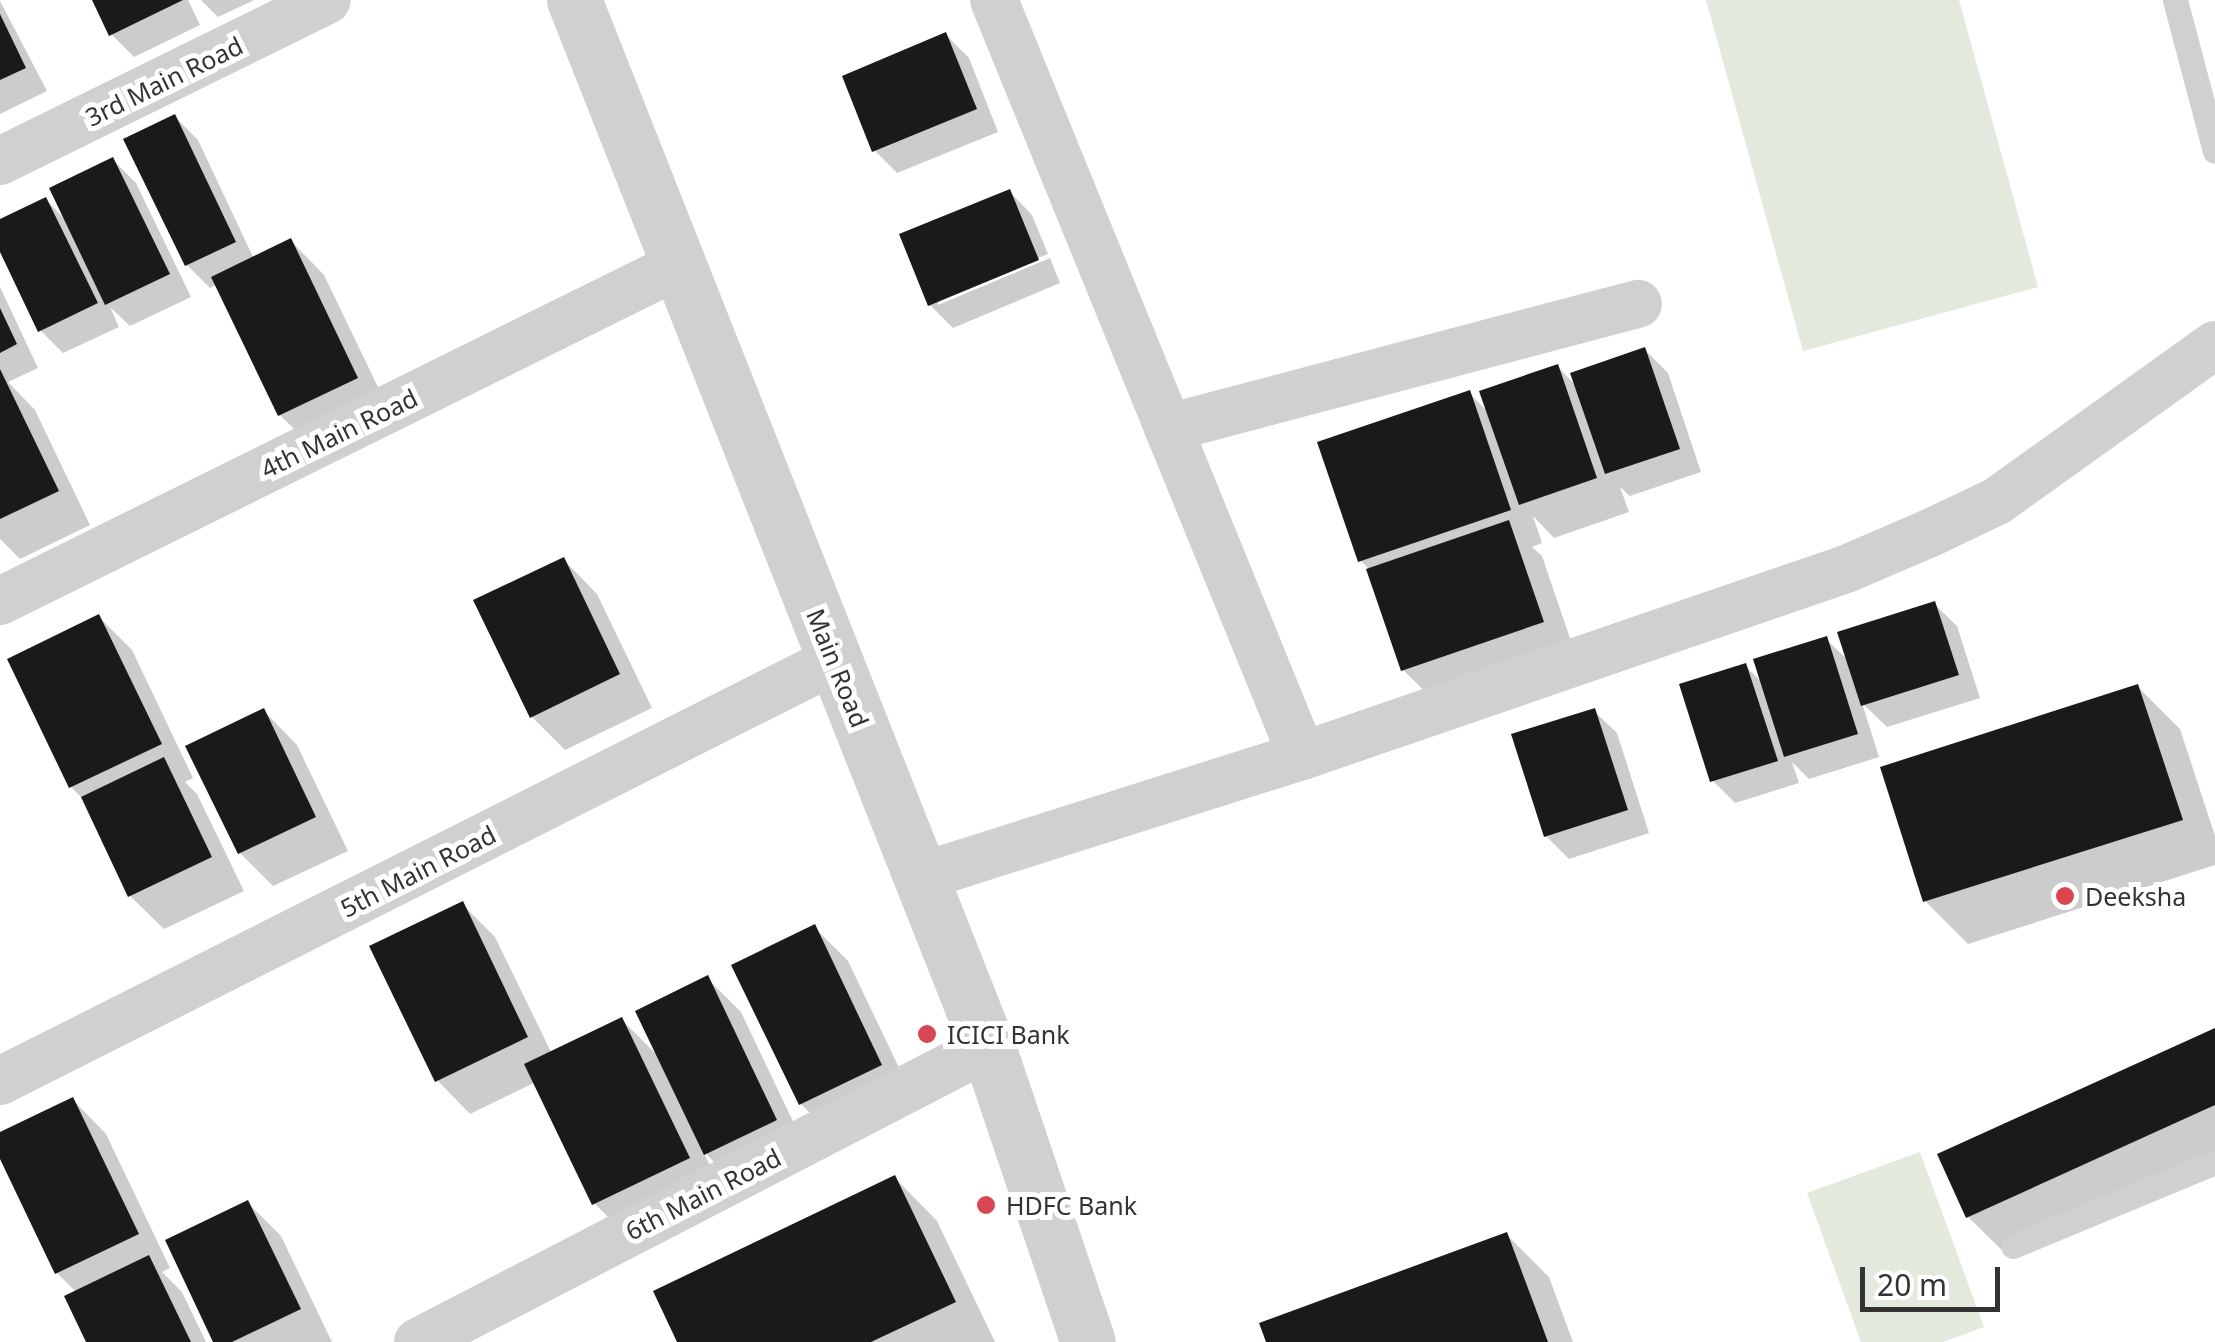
<!DOCTYPE html>
<style>
body{margin:0}
#map{position:relative;width:2215px;height:1342px;overflow:hidden;background:#fff;font-family:"Noto Sans",sans-serif}
div>[style]{position:absolute}
[style*='--x']{left:calc(var(--x)*1px);top:calc(var(--y)*1px);width:calc(var(--w)*1px);rotate:calc(var(--a)*1deg)}
.green>*{inset:0;background:#e3e9dd}
.shadow>*{inset:0;background:#0003}
.building>*{inset:0;background:#1a1a1a}
.service>*{height:25px;margin:-12.5px;padding:0 12.5px;transform-origin:12.5px;border-radius:12.5px;background:#d0d0d0}
.minor>*{height:48px;margin:-24px;padding:0 24px;transform-origin:24px;border-radius:24px;background:#d0d0d0}
.tertiary>*{height:55px;margin:-27.5px;padding:0 27.5px;transform-origin:27.5px;border-radius:27.5px;background:#d0d0d0}
.dots>*{width:28px;height:28px;translate:-50% -50%;box-sizing:border-box;border:5px solid #fff;border-radius:50%}
span{translate:-50% -50%;white-space:nowrap;text-align:center;line-height:1.15;-webkit-text-stroke:10px #fff;paint-order:stroke}
.street-label{font-size:25px;color:#333}
.poi-label{font-size:25px;color:#333}
.left{translate:0 -50%;text-align:left}
.scale{position:absolute;left:1860px;top:1267px;width:140px;height:45px;box-sizing:border-box;border:5px solid #333;border-top:0;padding-left:12px;font-size:30px;line-height:35px;white-space:nowrap;color:#333;-webkit-text-stroke:8px #fff;paint-order:stroke}
</style>
<div id="map">
<div class="green">
<div style="clip-path:polygon(1706px 0,1959px 0,2038px 287px,1803px 351px)"></div>
<div style="clip-path:polygon(1920px 1152px,1984px 1327px,1943px 1342px,1861px 1342px,1807px 1193px)"></div>
</div>
<div class="shadow">
<div style="clip-path:polygon(95px 0,188px 0,200px 25px,134px 57px,111px 34px)"></div>
<div style="clip-path:polygon(201px 0,254px 0,218px 17px)"></div>
<div style="clip-path:polygon(0 1px,47px 91px,0 114px)"></div>
<div style="clip-path:polygon(946px 35px,969px 58px,998px 132px,897px 173px,874px 150px)"></div>
<div style="clip-path:polygon(175px 117px,198px 140px,254px 259px,291px 241px,324px 275px,390px 412px,313px 448px,280px 415px,217px 284px,210px 288px,187px 265px)"></div>
<div style="clip-path:polygon(113px 160px,136px 183px,191px 297px,130px 326px,110px 307px,119px 327px,63px 353px,40px 330px,0 246px,0 222px,46px 200px,66px 220px)"></div>
<div style="clip-path:polygon(1010px 192px,1032px 215px,1048px 254px,938px 299px,938px 305px,1050px 258px,1060px 283px,953px 328px,930px 305px)"></div>
<div style="clip-path:polygon(0 287px,38px 368px,8px 382px,35px 410px,90px 525px,20px 559px,0 539px)"></div>
<div style="clip-path:polygon(1645px 350px,1668px 373px,1701px 472px,1630px 496px,1620px 487px,1629px 512px,1554px 538px,1533px 516px,1542px 543px,1532px 547px,1542px 556px,1576px 656px,1437px 703px,1403px 670px,1369px 569px,1360px 560px,1469px 393px,1489px 413px,1558px 367px,1577px 387px)"></div>
<div style="clip-path:polygon(564px 560px,597px 594px,652px 708px,565px 750px,532px 717px)"></div>
<div style="clip-path:polygon(1934px 604px,1957px 626px,1980px 698px,1887px 727px,1862px 703px,1879px 757px,1809px 779px,1792px 762px,1799px 783px,1735px 803px,1713px 781px,1745px 666px,1763px 683px,1826px 639px,1850px 662px)"></div>
<div style="clip-path:polygon(99px 617px,132px 650px,193px 778px,185px 782px,197px 794px,244px 891px,164px 929px,130px 896px,85px 801px,71px 787px)"></div>
<div style="clip-path:polygon(2138px 687px,2180px 729px,2215px 836px,2215px 865px,1968px 944px,1925px 901px)"></div>
<div style="clip-path:polygon(264px 711px,297px 745px,348px 851px,273px 886px,240px 853px)"></div>
<div style="clip-path:polygon(1594px 711px,1617px 733px,1649px 833px,1569px 859px,1546px 836px)"></div>
<div style="clip-path:polygon(462px 904px,495px 937px,552px 1054px,622px 1020px,659px 1057px,707px 978px,741px 1012px,808px 1153px,739px 1187px,703px 1151px,722px 1192px,628px 1237px,594px 1203px,536px 1082px,470px 1114px,437px 1080px)"></div>
<div style="clip-path:polygon(814px 927px,848px 961px,914px 1099px,834px 1137px,801px 1104px)"></div>
<div style="clip-path:polygon(2215px 1031px,2215px 1167px,2011px 1259px,1968px 1217px)"></div>
<div style="clip-path:polygon(73px 1100px,106px 1134px,170px 1268px,162px 1272px,182px 1292px,206px 1342px,89px 1342px,77px 1293px,57px 1273px,0 1154px,0 1135px)"></div>
<div style="clip-path:polygon(895px 1178px,937px 1221px,995px 1342px,680px 1342px)"></div>
<div style="clip-path:polygon(248px 1203px,281px 1236px,332px 1342px,216px 1342px)"></div>
<div style="clip-path:polygon(1506px 1234px,1549px 1277px,1573px 1342px,1269px 1342px)"></div>
</div>
<div class="building">
<div style="clip-path:polygon(92px 0,183px 0,109px 36px)"></div>
<div style="clip-path:polygon(0 14px,26px 68px,0 80px)"></div>
<div style="clip-path:polygon(946px 32px,977px 109px,872px 152px,842px 76px)"></div>
<div style="clip-path:polygon(175px 114px,236px 242px,185px 266px,123px 139px)"></div>
<div style="clip-path:polygon(113px 157px,170px 274px,105px 305px,49px 188px)"></div>
<div style="clip-path:polygon(1010px 189px,1039px 260px,928px 306px,899px 234px)"></div>
<div style="clip-path:polygon(46px 197px,98px 303px,38px 332px,0 252px,0 219px)"></div>
<div style="clip-path:polygon(291px 238px,358px 378px,278px 416px,211px 277px)"></div>
<div style="clip-path:polygon(0 308px,17px 344px,0 353px)"></div>
<div style="clip-path:polygon(1645px 347px,1680px 449px,1605px 474px,1570px 373px)"></div>
<div style="clip-path:polygon(1558px 364px,1597px 478px,1519px 505px,1479px 391px)"></div>
<div style="clip-path:polygon(0 369px,59px 491px,0 519px)"></div>
<div style="clip-path:polygon(1470px 390px,1511px 510px,1358px 562px,1317px 442px)"></div>
<div style="clip-path:polygon(1509px 520px,1544px 622px,1401px 671px,1366px 569px)"></div>
<div style="clip-path:polygon(564px 557px,620px 674px,530px 718px,473px 600px)"></div>
<div style="clip-path:polygon(1935px 601px,1959px 675px,1861px 706px,1837px 632px)"></div>
<div style="clip-path:polygon(99px 614px,162px 744px,69px 788px,7px 659px)"></div>
<div style="clip-path:polygon(1827px 636px,1858px 734px,1784px 757px,1753px 659px)"></div>
<div style="clip-path:polygon(1746px 663px,1778px 761px,1710px 782px,1679px 684px)"></div>
<div style="clip-path:polygon(2138px 684px,2183px 820px,1923px 902px,1880px 767px)"></div>
<div style="clip-path:polygon(264px 708px,316px 817px,238px 854px,185px 746px)"></div>
<div style="clip-path:polygon(1595px 708px,1628px 810px,1544px 837px,1511px 734px)"></div>
<div style="clip-path:polygon(164px 757px,212px 857px,128px 897px,81px 797px)"></div>
<div style="clip-path:polygon(463px 901px,528px 1037px,435px 1082px,369px 946px)"></div>
<div style="clip-path:polygon(815px 924px,882px 1065px,799px 1105px,731px 965px)"></div>
<div style="clip-path:polygon(708px 975px,777px 1120px,704px 1155px,635px 1011px)"></div>
<div style="clip-path:polygon(622px 1017px,690px 1158px,592px 1205px,524px 1064px)"></div>
<div style="clip-path:polygon(2215px 1028px,2215px 1105px,1966px 1218px,1937px 1154px)"></div>
<div style="clip-path:polygon(73px 1097px,139px 1234px,55px 1274px,0 1159px,0 1132px)"></div>
<div style="clip-path:polygon(895px 1175px,956px 1302px,871px 1342px,677px 1342px,653px 1291px)"></div>
<div style="clip-path:polygon(248px 1200px,301px 1309px,232px 1342px,213px 1342px,165px 1240px)"></div>
<div style="clip-path:polygon(1507px 1232px,1548px 1342px,1266px 1342px,1259px 1323px)"></div>
<div style="clip-path:polygon(149px 1255px,191px 1342px,86px 1342px,64px 1296px)"></div>
</div>
<div class="service">
<div style="--x:2175;--y:0;--w:156;--a:75.2"></div>
<div style="--x:2013;--y:1246;--w:219;--a:-22.6"></div>
</div>
<div class="minor">
<div style="--x:0;--y:161;--w:364;--a:-26.2"></div>
<div style="--x:1168;--y:428;--w:486;--a:-14.8"></div>
<div style="--x:0;--y:601;--w:758;--a:-26.33"></div>
<div style="--x:1302;--y:756;--w:575;--a:-18.97"></div>
<div style="--x:1846;--y:569;--w:91;--a:-23.2"></div>
<div style="--x:1930;--y:533;--w:74;--a:-25.5"></div>
<div style="--x:1997;--y:501;--w:268;--a:-35.6"></div>
<div style="--x:920;--y:877;--w:401;--a:-17.6"></div>
<div style="--x:1302;--y:756;--w:816;--a:-112.17"></div>
<div style="--x:0;--y:1081;--w:935;--a:-26.76"></div>
<div style="--x:418;--y:1342;--w:642;--a:-27.36"></div>
</div>
<div class="tertiary">
<div style="--x:574;--y:0;--w:1126;--a:68.43"></div>
<div style="--x:988;--y:1047;--w:311;--a:71.3"></div>
</div>
<div class="dots">
<div style="left:2065px;top:896px;background:#da4553"></div>
<div style="left:927px;top:1034px;background:#da4553"></div>
<div style="left:986px;top:1205px;background:#da4553"></div>
</div>
<div class="street-label">
<span style="left:164px;top:81px;rotate:-26deg">3rd Main Road</span>
<span style="left:339px;top:433px;rotate:-26deg">4th Main Road</span>
<span style="left:838px;top:668px;rotate:68deg">Main Road</span>
<span style="left:418px;top:871px;rotate:-27deg">5th Main Road</span>
<span style="left:703px;top:1194px;rotate:-27deg">6th Main Road</span>
</div>
<div class="poi-label">
<span class="left" style="left:2085px;top:896px">Deeksha</span>
<span class="left" style="left:947px;top:1034px">ICICI Bank</span>
<span class="left" style="left:1006px;top:1205px">HDFC Bank</span>
</div>
<div class="scale">20 m</div>
</div>
